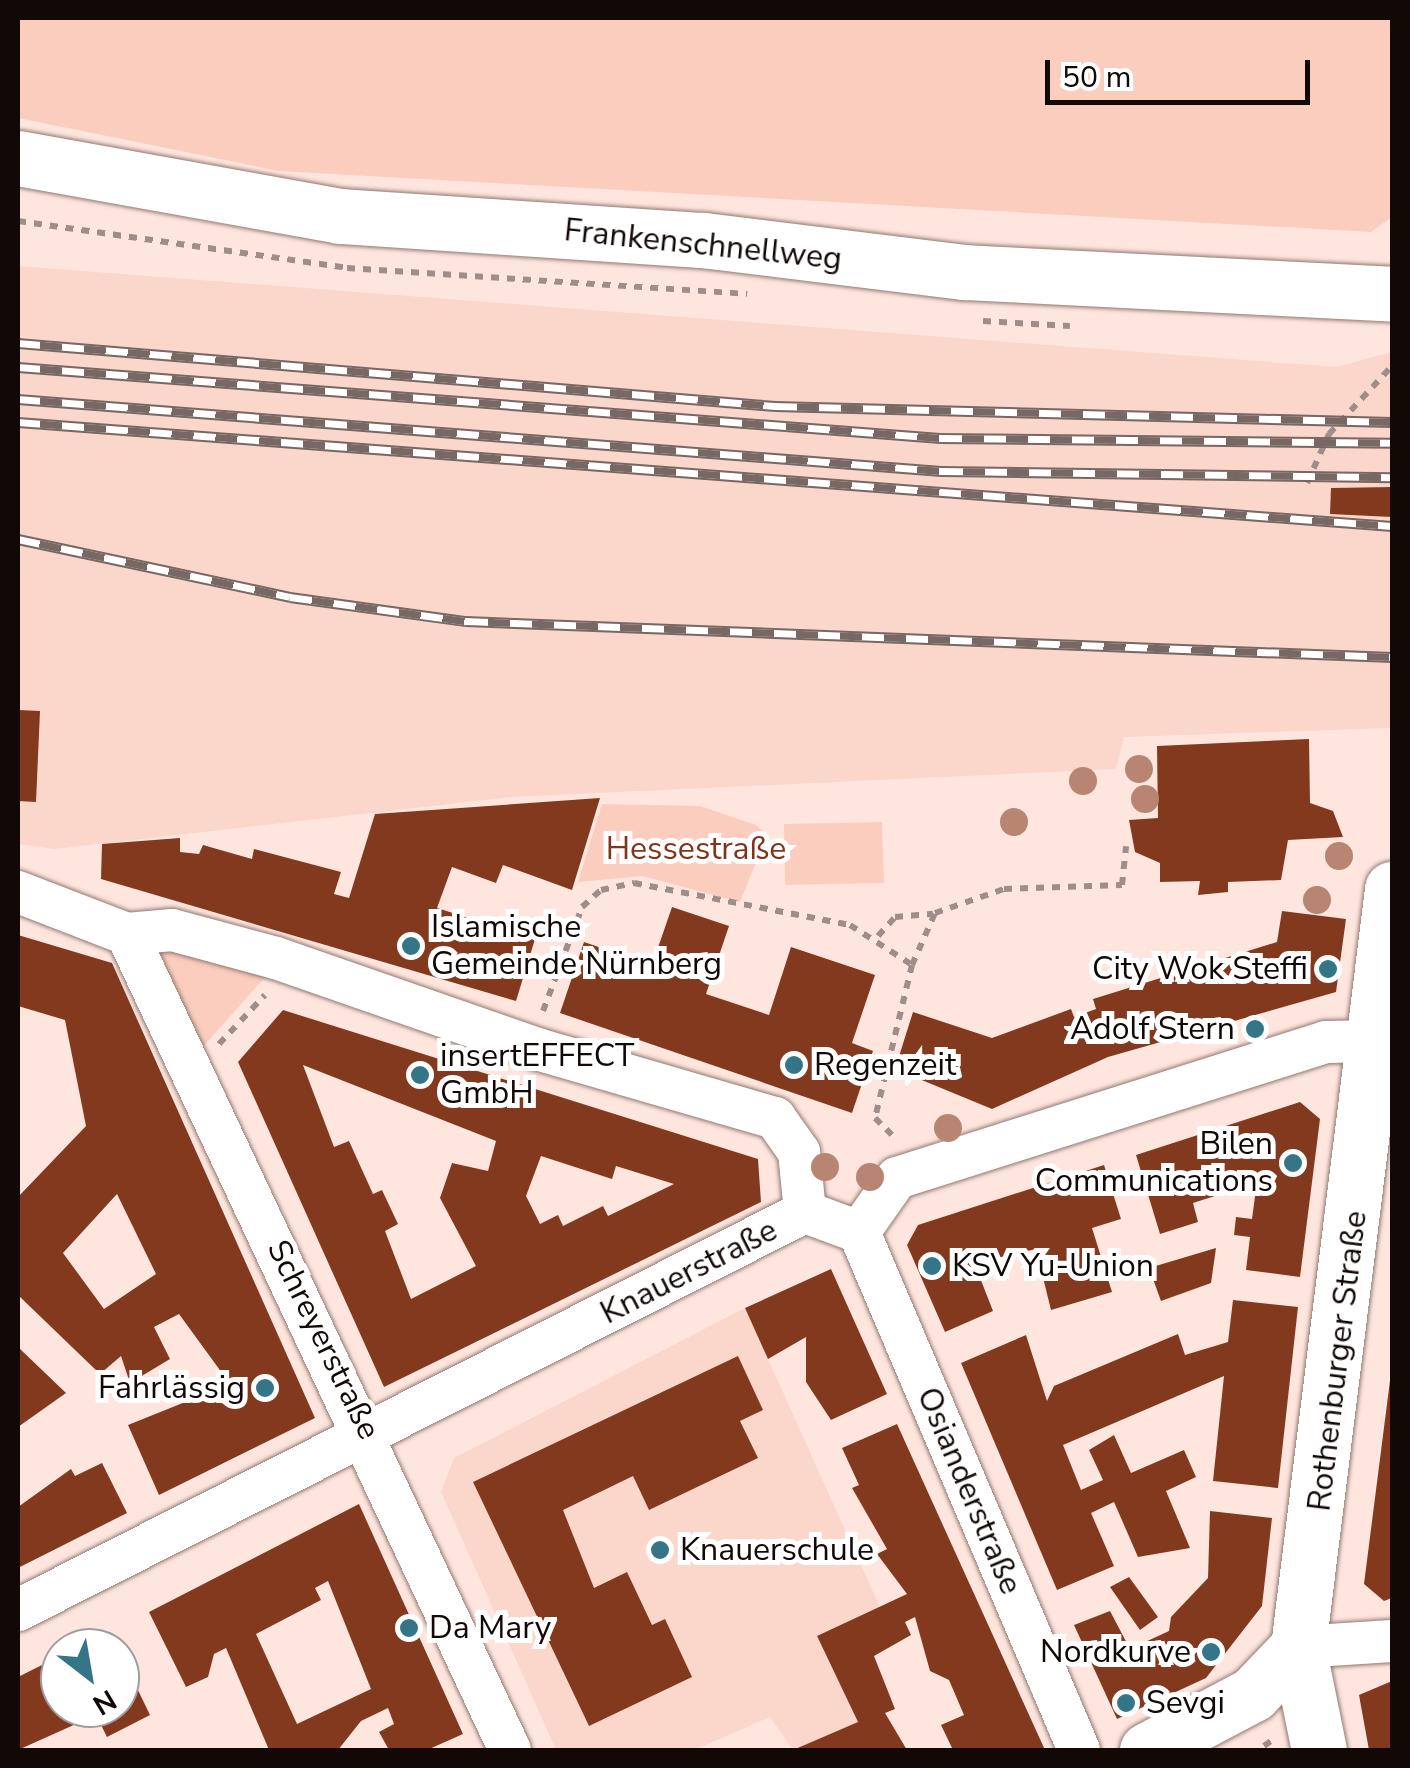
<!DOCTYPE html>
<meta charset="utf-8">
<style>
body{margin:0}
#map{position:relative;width:1410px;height:1768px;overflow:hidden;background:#fee6df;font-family:"Nunito Sans",sans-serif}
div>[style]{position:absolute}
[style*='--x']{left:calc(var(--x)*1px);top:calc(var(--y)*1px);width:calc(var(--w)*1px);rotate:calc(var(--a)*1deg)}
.built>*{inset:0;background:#fbd7cb}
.green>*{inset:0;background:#facdbe}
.building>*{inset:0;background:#83391e}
.path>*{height:6px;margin-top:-3px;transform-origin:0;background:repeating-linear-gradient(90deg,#9e8d88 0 8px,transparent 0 16px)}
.roads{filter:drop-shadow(0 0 2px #917870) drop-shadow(0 0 2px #917870)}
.street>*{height:42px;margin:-21px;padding:0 21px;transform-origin:21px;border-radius:21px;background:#fff}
.secondary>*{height:55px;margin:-27.5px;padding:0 27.5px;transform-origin:27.5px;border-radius:27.5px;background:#fff}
.primary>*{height:55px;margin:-27.5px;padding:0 27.5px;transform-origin:27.5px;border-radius:27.5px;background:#fff}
.rail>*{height:11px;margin-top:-5.5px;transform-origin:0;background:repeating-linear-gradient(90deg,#fff 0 22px,#776864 0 44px);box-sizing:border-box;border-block:2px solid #776864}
.trees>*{width:28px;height:28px;margin:-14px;border-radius:50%;background:#b98573}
.dots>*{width:28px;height:28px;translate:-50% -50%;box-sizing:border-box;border:5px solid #fff;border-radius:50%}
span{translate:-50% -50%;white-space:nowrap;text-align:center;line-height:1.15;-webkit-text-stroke:10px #fff;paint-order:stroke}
.street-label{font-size:32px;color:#120907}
.park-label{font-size:32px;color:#80351a}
.poi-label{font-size:32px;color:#120907}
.left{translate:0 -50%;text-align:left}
.right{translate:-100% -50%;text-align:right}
.frame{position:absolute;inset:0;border:20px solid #120907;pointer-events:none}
.north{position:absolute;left:40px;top:1628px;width:100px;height:100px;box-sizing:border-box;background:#fff;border:2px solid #a09d9c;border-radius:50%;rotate:149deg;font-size:28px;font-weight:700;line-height:40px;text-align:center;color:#120907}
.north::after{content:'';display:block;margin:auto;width:35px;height:45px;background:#347588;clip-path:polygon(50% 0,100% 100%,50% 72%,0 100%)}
.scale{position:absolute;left:1045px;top:60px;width:265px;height:45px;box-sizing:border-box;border:5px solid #120907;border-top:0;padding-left:12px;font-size:30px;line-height:35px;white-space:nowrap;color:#120907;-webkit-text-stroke:8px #fff;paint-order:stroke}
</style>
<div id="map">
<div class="built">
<div style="clip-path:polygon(18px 266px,1336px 367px,1392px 352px,1392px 728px,1124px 737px,1116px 769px,513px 797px,54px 849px,18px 844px)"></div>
<div style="clip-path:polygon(745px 1308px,880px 1607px,817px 1637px,858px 1722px,793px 1750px,770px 1717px,694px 1750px,556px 1750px,441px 1492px,454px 1458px)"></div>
</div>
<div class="green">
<div style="clip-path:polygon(18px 18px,1392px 18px,1392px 217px,1371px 232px,279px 171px,18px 118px)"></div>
<div style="clip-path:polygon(602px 804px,700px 806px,756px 825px,764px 832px,760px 853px,740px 902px,642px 876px,578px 882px)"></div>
<div style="clip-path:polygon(882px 822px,884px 883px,785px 885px,784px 824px)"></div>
<div style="clip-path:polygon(170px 940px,267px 975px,201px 1049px,157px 949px)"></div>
</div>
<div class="building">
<div style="clip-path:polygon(1392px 487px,1392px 517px,1330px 514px,1331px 488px)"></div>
<div style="clip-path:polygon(18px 710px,40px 711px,36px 802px,18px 801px)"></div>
<div style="clip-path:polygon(1309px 739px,1310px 803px,1333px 811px,1343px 837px,1288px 840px,1281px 880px,1228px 882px,1228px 892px,1198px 895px,1200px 881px,1160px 882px,1160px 863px,1135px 852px,1129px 820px,1158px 818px,1157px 746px)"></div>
<div style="clip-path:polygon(600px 798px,572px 890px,503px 865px,496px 883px,452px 867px,437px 908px,535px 939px,516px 1001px,101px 879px,102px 844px,180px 838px,180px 852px,199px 854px,203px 845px,252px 859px,254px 849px,341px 872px,334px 894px,349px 898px,375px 814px)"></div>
<div style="clip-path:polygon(672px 907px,729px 926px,706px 994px,769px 1015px,791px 947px,875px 975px,852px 1043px,873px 1051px,852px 1113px,560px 1013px,584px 942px,652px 965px)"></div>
<div style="clip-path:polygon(1282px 911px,1346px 919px,1336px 992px,1108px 1057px,992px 1109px,895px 1069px,913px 1012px,992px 1038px,1071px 1009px,1074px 1017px,1096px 1009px,1093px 999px,1277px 942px)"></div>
<div style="clip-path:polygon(evenodd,18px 935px,112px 963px,315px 1418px,159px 1495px,128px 1425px,230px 1384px,179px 1314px,154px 1327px,170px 1359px,130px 1383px,121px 1356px,100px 1374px,18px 1295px,18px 1197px,86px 1126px,65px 1020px,18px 1006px,18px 935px,117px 1194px,156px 1274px,104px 1309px,63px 1253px,117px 1194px)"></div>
<div style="clip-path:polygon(evenodd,283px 1010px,758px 1159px,761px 1202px,384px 1387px,238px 1062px,283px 1010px,303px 1065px,496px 1141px,488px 1171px,452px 1163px,440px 1198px,476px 1266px,411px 1299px,385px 1231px,398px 1224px,382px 1190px,373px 1194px,349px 1141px,334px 1147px,303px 1065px,283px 1010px,541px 1156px,612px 1179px,616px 1166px,674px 1184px,608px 1216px,603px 1206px,563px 1226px,558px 1215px,540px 1224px,526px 1196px,541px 1156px)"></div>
<div style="clip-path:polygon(1300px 1102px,1320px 1119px,1300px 1277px,1246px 1270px,1250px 1237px,1234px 1235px,1236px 1217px,1252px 1219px,1258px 1174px,1218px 1186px,1221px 1194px,1193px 1203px,1198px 1222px,1160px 1234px,1136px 1155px)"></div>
<div style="clip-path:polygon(1104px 1165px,1121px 1219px,1092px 1228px,1112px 1292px,1051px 1310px,1036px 1249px,997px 1258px,975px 1265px,993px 1311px,945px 1332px,907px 1245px,918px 1225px)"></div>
<div style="clip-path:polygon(1216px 1248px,1211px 1283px,1161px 1301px,1149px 1268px)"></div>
<div style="clip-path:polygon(831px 1269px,887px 1394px,831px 1420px,806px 1382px,806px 1337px,768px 1359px,745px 1308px)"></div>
<div style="clip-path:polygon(1233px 1300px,1298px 1307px,1278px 1488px,1213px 1481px,1224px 1376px,1063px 1445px,1081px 1490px,1103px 1480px,1089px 1450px,1114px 1435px,1131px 1473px,1184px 1450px,1196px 1477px,1166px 1491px,1190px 1548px,1138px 1557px,1114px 1502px,1091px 1513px,1114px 1566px,1057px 1590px,961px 1363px,1026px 1335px,1047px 1401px,1054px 1386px,1178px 1334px,1185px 1355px,1228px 1342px)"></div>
<div style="clip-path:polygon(18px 1347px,66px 1393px,18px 1427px)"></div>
<div style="clip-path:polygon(738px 1356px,763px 1410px,740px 1421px,758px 1458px,649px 1510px,633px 1476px,563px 1510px,594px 1588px,627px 1572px,652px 1625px,665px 1619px,692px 1677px,589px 1726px,473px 1482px)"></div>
<div style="clip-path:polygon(1392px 1365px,1392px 1598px,1384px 1601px,1364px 1584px)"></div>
<div style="clip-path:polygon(897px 1424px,936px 1510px,1045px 1750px,953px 1750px,941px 1725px,964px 1715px,949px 1680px,930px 1671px,915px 1617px,905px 1622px,911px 1635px,874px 1656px,895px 1709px,885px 1713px,907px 1750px,793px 1750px,858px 1722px,817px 1636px,907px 1594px,877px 1554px,887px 1549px,852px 1488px,859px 1485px,842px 1448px)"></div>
<div style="clip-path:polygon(102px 1463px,127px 1513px,18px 1568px,18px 1507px,71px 1469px,75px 1476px)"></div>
<div style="clip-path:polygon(evenodd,359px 1504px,463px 1734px,427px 1750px,389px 1750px,379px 1732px,394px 1724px,388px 1708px,361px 1721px,338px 1750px,269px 1750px,226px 1648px,214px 1654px,208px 1677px,186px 1687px,149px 1612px,359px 1504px,328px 1581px,371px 1689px,297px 1724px,256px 1634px,321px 1600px,315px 1588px,328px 1581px)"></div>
<div style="clip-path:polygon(1210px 1511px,1272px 1518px,1262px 1606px,1206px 1678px,1117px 1719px,1074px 1625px,1110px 1611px,1130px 1649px,1169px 1631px,1171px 1617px,1208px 1578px)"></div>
<div style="clip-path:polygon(1129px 1577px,1158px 1617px,1140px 1630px,1110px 1587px)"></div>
<div style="clip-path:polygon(110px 1632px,118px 1648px,76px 1648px)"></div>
<div style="clip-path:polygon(120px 1653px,150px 1715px,107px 1737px,96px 1715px,18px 1750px,18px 1677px,60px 1656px,60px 1708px,120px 1708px)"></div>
<div style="clip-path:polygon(1392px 1681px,1392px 1750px,1369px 1750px,1359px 1695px)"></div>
</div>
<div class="path">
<div style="--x:18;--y:221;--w:332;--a:8.1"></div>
<div style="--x:347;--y:268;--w:401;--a:3.7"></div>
<div style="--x:983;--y:321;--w:87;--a:3.3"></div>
<div style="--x:1307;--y:483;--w:54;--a:-65.8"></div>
<div style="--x:1329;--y:434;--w:93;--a:-47.2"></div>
<div style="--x:878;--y:936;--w:25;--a:-48"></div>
<div style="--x:895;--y:917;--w:38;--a:-5"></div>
<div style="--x:912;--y:965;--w:57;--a:-66.1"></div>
<div style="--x:935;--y:913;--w:73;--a:-19.2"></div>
<div style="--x:1004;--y:889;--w:118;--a:-1.9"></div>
<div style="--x:1122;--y:885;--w:39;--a:-84"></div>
<div style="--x:543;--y:1011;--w:111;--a:-69.4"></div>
<div style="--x:582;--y:907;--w:25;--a:-42"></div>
<div style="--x:601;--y:890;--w:34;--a:-12"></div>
<div style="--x:634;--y:883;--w:220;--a:11"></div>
<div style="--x:850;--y:925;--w:74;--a:32.8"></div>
<div style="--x:912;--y:965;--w:157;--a:103.6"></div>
<div style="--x:875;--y:1118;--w:30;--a:45"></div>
<div style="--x:219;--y:1044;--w:67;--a:-46.8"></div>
<div style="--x:1264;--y:1746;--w:14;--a:-36"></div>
</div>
<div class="roads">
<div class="street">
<div style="--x:18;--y:892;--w:117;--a:21.1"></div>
<div style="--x:127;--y:934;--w:45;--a:-5.1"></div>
<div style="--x:172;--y:930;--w:108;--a:15.1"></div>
<div style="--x:276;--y:958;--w:276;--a:19.2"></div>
<div style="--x:537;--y:1049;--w:248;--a:16.2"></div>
<div style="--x:775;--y:1118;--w:42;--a:54.8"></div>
<div style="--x:799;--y:1152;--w:60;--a:84.3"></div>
<div style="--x:127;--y:934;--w:901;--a:64.86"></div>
<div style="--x:859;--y:1232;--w:66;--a:-54.9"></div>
<div style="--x:897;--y:1178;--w:450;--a:-17.6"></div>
<div style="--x:1326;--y:1042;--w:48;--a:-1.2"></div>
<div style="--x:859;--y:1232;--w:563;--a:66.99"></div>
<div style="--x:18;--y:1610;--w:882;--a:-26.83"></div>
<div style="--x:805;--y:1212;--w:58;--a:20.3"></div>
<div style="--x:1298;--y:1647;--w:94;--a:-3.7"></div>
</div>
<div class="secondary">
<div style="--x:1298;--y:1647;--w:105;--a:78.5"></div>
<div style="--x:1147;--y:1750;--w:120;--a:-27.8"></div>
<div style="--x:1253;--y:1694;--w:65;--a:-46.2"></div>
<div style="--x:1298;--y:1647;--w:764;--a:-82.93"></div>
</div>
<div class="primary">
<div style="--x:18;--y:158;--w:327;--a:10.2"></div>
<div style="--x:340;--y:216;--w:364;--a:3.8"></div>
<div style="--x:703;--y:240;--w:263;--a:7"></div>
<div style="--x:964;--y:272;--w:429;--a:2.9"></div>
</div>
</div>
<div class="rail">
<div style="--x:18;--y:343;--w:760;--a:4.76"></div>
<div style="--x:775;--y:406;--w:617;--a:1.49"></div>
<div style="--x:18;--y:367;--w:925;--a:4.4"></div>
<div style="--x:940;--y:438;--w:452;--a:0.6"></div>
<div style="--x:18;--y:399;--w:926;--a:4.46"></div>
<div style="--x:941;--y:471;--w:451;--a:0.8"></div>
<div style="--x:18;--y:422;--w:1378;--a:4.33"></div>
<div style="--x:18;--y:539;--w:278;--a:12"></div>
<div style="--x:290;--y:597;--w:178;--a:7.8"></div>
<div style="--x:466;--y:621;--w:927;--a:2.23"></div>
</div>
<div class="trees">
<div style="left:1139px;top:769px"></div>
<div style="left:1083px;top:781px"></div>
<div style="left:1145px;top:799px"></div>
<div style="left:1014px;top:822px"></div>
<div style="left:1339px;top:856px"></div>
<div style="left:1317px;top:900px"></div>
<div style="left:948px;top:1128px"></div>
<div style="left:825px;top:1167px"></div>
<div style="left:870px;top:1177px"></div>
</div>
<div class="dots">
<div style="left:411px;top:946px;background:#347588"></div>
<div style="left:1328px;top:969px;background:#347588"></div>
<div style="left:1255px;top:1029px;background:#347588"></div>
<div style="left:794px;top:1065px;background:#347588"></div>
<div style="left:420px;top:1075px;background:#347588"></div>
<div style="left:1293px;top:1163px;background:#347588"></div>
<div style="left:932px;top:1266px;background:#347588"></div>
<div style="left:265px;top:1388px;background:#347588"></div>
<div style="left:660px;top:1550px;background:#347588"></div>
<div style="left:409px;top:1628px;background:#347588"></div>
<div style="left:1211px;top:1652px;background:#347588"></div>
<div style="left:1126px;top:1703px;background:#347588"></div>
</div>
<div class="street-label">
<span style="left:703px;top:245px;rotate:6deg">Frankenschnellweg</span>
<span style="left:689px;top:1272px;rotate:-27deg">Knauerstraße</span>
<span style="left:323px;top:1340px;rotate:64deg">Schreyerstraße</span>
<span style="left:1338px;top:1361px;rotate:-83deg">Rothenburger Straße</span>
<span style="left:969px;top:1491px;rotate:67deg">Osianderstraße</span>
</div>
<div class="park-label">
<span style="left:696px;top:849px">Hessestraße</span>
</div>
<div class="poi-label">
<span class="left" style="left:431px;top:946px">Islamische<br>Gemeinde Nürnberg</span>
<span class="right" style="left:1308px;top:969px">City Wok Steffi</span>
<span class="right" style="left:1235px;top:1029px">Adolf Stern</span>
<span class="left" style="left:440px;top:1075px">insertEFFECT<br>GmbH</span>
<span class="left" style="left:814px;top:1065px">Regenzeit</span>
<span class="right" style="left:1273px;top:1163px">Bilen<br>Communications</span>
<span class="left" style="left:952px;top:1266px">KSV Yu-Union</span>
<span class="right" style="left:245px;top:1388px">Fahrlässig</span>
<span class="left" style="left:680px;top:1550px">Knauerschule</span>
<span class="left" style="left:429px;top:1628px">Da Mary</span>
<span class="right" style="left:1191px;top:1652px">Nordkurve</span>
<span class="left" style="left:1146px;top:1703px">Sevgi</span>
</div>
<div class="frame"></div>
<div class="north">N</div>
<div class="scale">50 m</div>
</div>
